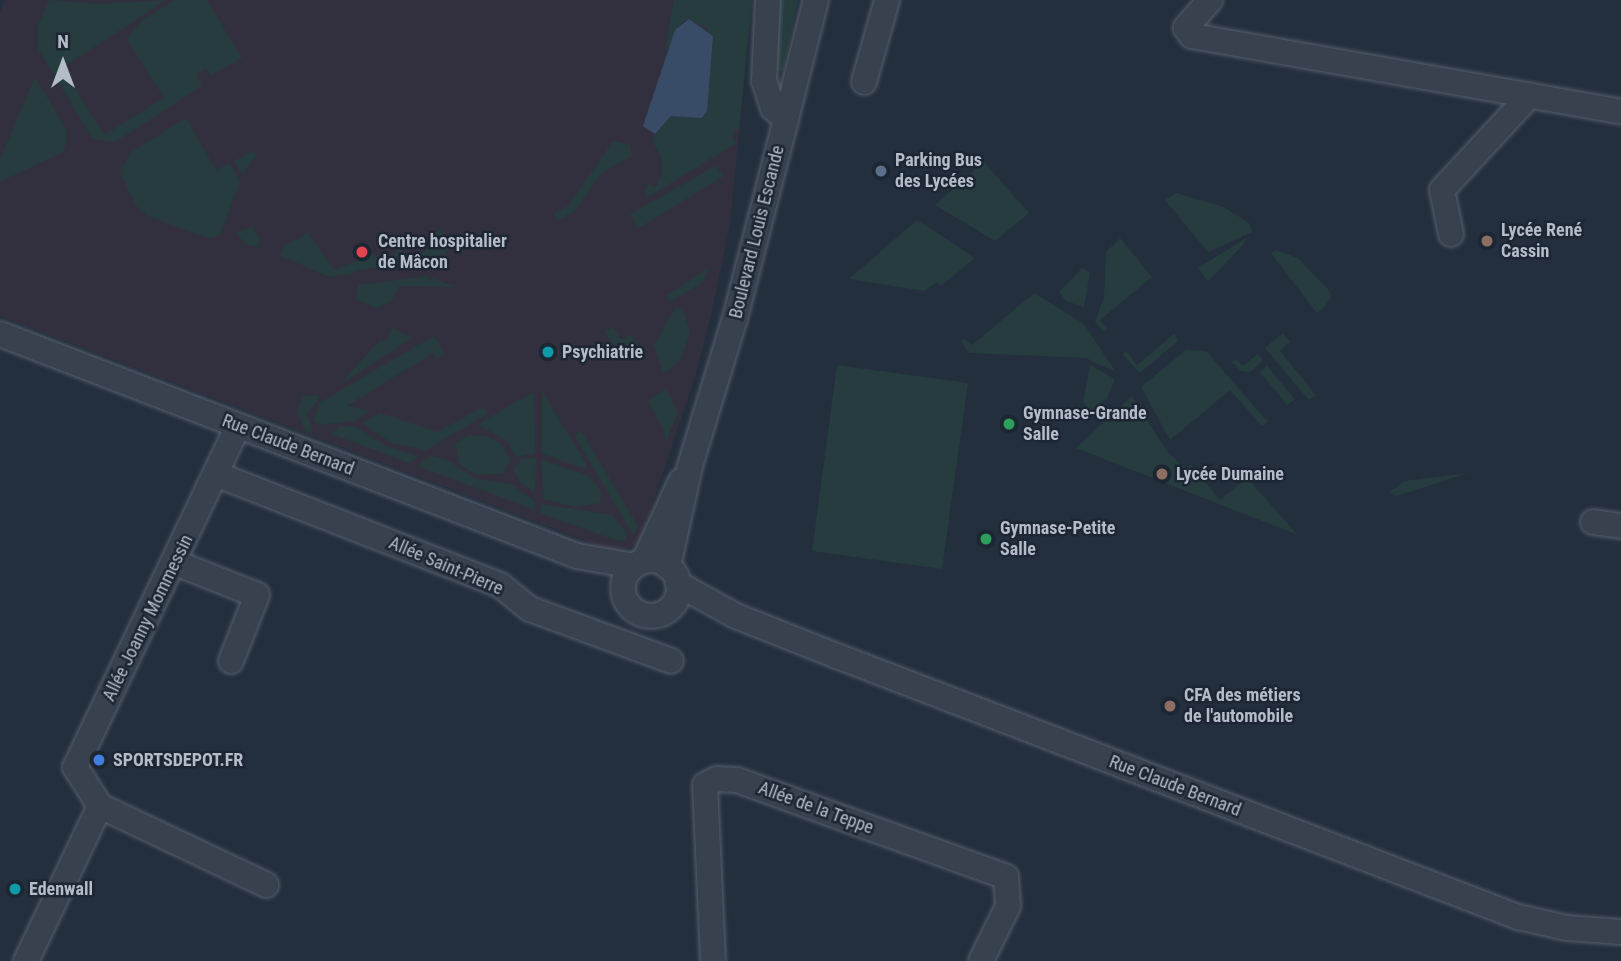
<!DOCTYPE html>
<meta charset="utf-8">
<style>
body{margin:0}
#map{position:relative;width:1621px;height:961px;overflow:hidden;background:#242f3e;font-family:"Roboto Condensed",sans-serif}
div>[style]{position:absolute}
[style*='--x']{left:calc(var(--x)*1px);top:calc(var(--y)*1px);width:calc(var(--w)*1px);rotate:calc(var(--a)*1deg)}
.medical>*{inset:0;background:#32303f}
.green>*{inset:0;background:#263c3f}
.water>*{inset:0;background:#394c67}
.roads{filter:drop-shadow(0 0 2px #565f6c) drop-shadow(0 0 2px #565f6c)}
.minor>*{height:24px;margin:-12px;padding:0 12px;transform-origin:12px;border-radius:12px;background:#38414e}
.minor>.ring{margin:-12px;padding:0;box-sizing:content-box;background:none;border:24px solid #38414e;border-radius:50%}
.dots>*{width:19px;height:19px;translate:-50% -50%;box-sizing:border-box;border:4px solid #1d2633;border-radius:50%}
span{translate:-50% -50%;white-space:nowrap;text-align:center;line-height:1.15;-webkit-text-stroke:5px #1d2633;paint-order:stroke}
.poi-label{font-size:18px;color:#b4bcc9;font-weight:700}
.left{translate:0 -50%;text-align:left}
.street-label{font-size:18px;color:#b4bcc9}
.north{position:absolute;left:28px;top:28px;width:70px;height:70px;-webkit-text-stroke:5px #1d2633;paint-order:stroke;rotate:0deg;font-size:19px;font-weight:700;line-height:28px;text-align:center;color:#b4bcc9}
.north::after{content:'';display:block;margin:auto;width:24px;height:32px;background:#b4bcc9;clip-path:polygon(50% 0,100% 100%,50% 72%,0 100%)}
</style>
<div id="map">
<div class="medical">
<div style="clip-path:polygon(5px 0,752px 0,730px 224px,713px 306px,696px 373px,639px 545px,615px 552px,0 316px,0 12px)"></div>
</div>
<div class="green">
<div style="clip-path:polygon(49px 0,97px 4px,166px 0,62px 68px,104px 135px,164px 98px,127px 39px,142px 20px,176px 0,207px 0,242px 58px,211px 75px,206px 68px,197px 74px,202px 86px,115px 142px,99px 140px,92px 138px,37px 47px,38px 25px)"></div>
<div style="clip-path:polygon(674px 0,752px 0,739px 130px,734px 130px,733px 139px,738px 142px,648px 197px,645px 189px,649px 184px,656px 187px,662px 173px,661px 157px,652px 140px,655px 134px,671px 116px,702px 118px,707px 28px,689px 19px,682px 22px,664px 55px)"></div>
<div style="clip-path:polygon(778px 0,798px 0,784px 70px,775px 72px)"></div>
<div style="clip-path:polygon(35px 77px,66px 129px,67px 140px,63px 152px,0 182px,0 159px)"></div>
<div style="clip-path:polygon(186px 118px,216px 170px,230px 163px,240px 181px,220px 235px,208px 238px,148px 216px,137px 207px,120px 173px,130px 153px)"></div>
<div style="clip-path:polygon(613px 141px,630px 145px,632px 156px,601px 173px,574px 212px,558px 220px,553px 214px,569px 205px)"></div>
<div style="clip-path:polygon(252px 151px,257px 155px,242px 174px,234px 161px)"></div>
<div style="clip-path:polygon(984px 162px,1029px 213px,995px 241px,935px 205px)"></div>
<div style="clip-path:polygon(716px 166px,724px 176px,637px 229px,630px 214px)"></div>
<div style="clip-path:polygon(1176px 193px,1224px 207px,1249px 223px,1252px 232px,1208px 252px,1165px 200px)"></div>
<div style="clip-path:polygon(917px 220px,975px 258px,941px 286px,937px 282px,925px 291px,849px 279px)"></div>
<div style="clip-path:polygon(253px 227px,260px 239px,258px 247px,245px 244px,236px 232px)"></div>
<div style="clip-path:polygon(440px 230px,448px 237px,450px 245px,443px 258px,362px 269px,349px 275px,326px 276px,280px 255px,284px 246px,308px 233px,334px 270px,374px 254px,382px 262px,400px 249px,408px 259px,434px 246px,429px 231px)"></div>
<div style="clip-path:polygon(1248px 237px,1243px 245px,1208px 281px,1198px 268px)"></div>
<div style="clip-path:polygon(1120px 238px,1152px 277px,1100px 320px,1108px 329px,1104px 332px,1095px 322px,1104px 297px,1106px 252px)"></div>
<div style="clip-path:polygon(1276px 250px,1298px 258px,1327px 288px,1332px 296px,1323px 309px,1317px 313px,1271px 253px)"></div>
<div style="clip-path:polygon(709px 268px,703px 282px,670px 302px,666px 296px)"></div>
<div style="clip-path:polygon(1082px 268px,1090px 273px,1084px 307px,1066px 301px,1059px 292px)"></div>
<div style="clip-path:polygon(429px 276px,428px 283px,433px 278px,456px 287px,400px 286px,392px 300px,379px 308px,355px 300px,358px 285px)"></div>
<div style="clip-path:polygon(1034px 293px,1084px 324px,1116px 372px,1086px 358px,969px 353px,961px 341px,965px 339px,972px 345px)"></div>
<div style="clip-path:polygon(676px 307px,683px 310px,690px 332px,680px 362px,663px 373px,654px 345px)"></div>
<div style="clip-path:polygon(613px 327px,621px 340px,632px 335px,640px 349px,622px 360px,605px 332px)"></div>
<div style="clip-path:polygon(391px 328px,413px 337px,338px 386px,380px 340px,387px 341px)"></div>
<div style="clip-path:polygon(1283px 333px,1290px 342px,1280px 351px,1316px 395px,1309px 400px,1265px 348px)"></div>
<div style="clip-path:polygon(1174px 334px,1179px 340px,1140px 373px,1122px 354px,1126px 351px,1137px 365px)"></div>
<div style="clip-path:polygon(434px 336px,445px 354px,437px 359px,433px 353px,347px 406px,370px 411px,354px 421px,320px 425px,314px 421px,319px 403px)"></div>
<div style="clip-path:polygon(1186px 350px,1206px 351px,1268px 422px,1262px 426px,1230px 390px,1170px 440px,1141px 387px)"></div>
<div style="clip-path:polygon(1258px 354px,1263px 361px,1250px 372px,1241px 371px,1232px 362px,1236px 359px,1243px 366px)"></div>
<div style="clip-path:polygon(837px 365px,968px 383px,942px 569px,812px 551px)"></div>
<div style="clip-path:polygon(1090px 365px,1115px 379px,1107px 398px,1091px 411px,1083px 402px)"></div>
<div style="clip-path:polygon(1267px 366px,1295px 399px,1287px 405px,1260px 372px)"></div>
<div style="clip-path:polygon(666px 389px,678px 413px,666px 443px,664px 430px,647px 401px)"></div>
<div style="clip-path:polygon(542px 391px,587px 465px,585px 469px,541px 453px)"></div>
<div style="clip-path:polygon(533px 392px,535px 453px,516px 457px,507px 441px,478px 424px)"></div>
<div style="clip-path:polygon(303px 395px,320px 396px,307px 414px,312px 430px,307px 434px,297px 411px)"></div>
<div style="clip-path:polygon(1132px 396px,1168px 453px,1185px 468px,1191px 465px,1220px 500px,1247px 478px,1298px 535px,1076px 448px)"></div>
<div style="clip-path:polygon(483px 407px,487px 414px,426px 450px,392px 443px,362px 423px,380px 413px,437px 432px)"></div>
<div style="clip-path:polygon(339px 426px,356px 427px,386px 446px,418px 457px,409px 463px,332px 434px)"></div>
<div style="clip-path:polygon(581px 431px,638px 526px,633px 535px,574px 435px)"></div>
<div style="clip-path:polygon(469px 435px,486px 436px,502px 444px,510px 459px,504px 473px,477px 475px,460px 465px,455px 444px)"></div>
<div style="clip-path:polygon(431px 456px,447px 460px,476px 479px,511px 484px,535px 501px,535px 510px,417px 466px)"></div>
<div style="clip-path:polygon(536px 458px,535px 493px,520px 482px,513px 469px,522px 459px)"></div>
<div style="clip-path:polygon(541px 459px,590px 477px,601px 491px,600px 503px,575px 507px,544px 499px)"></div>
<div style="clip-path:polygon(1469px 473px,1397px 496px,1390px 492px,1404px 481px)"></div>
<div style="clip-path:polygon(541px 504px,612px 515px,626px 532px,626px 540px,618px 541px,540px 513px)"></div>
</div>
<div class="water">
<div style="clip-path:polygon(689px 19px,713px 36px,707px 111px,702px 118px,671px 116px,655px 134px,643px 126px,675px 30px)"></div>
</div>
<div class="roads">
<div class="minor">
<div style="--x:1210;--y:0;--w:37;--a:131"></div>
<div style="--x:1186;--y:28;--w:10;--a:53"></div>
<div style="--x:1192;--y:36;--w:436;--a:10"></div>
<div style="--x:864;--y:82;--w:85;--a:-74.3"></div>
<div style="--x:786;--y:119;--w:123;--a:-75.9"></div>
<div style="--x:1451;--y:234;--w:45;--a:-101.6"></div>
<div style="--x:1442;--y:190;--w:129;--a:-47.2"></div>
<div style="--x:0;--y:334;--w:618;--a:21.04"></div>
<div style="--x:577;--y:556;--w:58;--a:10"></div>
<div style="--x:238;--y:426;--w:378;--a:115.5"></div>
<div style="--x:75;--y:767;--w:46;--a:57.3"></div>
<div style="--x:100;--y:806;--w:184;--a:25.4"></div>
<div style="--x:218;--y:475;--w:303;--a:21.3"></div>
<div style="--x:500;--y:585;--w:38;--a:39"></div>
<div style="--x:530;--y:609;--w:150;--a:20.2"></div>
<div style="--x:1593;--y:522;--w:28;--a:8"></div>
<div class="ring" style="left:623px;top:560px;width:32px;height:32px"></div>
<div style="--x:644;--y:561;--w:88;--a:-65.2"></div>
<div style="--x:176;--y:563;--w:87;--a:21.6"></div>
<div style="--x:257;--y:595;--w:71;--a:111.5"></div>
<div style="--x:668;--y:567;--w:103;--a:-77.7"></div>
<div style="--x:690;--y:466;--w:155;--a:-73.1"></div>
<div style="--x:735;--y:318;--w:205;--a:-75.6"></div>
<div style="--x:786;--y:119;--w:17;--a:-140"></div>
<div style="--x:773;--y:108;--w:28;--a:-108"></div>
<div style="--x:764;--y:81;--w:81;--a:-87.2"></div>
<div style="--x:678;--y:584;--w:66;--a:28.9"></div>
<div style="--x:736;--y:616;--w:109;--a:21.6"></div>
<div style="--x:837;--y:656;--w:729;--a:20.97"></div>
<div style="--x:1518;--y:917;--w:50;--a:12.7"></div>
<div style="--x:1567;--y:928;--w:54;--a:4.2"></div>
<div style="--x:26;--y:961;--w:172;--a:-64.5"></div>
<div style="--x:713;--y:961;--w:176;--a:-92.6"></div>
<div style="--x:705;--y:785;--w:13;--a:-27"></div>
<div style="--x:717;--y:779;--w:20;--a:3"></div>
<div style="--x:737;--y:780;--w:286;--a:19.8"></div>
<div style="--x:1006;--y:877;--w:29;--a:86"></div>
<div style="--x:1008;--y:906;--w:61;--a:116.1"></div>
</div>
</div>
<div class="dots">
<div style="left:881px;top:171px;background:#5c6f8a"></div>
<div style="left:1487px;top:241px;background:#8d6e63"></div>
<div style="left:362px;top:252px;background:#e0444e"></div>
<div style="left:548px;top:352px;background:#0f9aa8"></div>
<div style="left:1009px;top:424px;background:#2e9e5b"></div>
<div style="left:1162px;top:474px;background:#8d6e63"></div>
<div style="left:986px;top:539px;background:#2e9e5b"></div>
<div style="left:1170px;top:706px;background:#8d6e63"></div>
<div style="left:99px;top:760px;background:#3f7fe0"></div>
<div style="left:15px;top:889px;background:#0f9aa8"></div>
</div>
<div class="poi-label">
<span class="left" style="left:895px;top:171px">Parking Bus<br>des Lycées</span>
<span class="left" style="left:1501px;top:241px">Lycée René<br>Cassin</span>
<span class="left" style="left:378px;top:252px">Centre hospitalier<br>de Mâcon</span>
<span class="left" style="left:562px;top:352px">Psychiatrie</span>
<span class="left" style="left:1023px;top:424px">Gymnase-Grande<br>Salle</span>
<span class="left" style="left:1176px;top:474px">Lycée Dumaine</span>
<span class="left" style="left:1000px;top:539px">Gymnase-Petite<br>Salle</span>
<span class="left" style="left:1184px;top:706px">CFA des métiers<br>de l'automobile</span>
<span class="left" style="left:113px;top:760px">SPORTSDEPOT.FR</span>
<span class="left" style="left:29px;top:889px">Edenwall</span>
</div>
<div class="street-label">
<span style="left:757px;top:232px;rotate:-76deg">Boulevard Louis Escande</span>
<span style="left:288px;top:445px;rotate:21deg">Rue Claude Bernard</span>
<span style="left:446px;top:566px;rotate:23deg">Allée Saint-Pierre</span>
<span style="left:148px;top:618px;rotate:-64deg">Allée Joanny Mommessin</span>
<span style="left:1175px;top:786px;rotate:21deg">Rue Claude Bernard</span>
<span style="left:816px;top:808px;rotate:20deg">Allée de la Teppe</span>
</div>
<div class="north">N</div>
</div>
